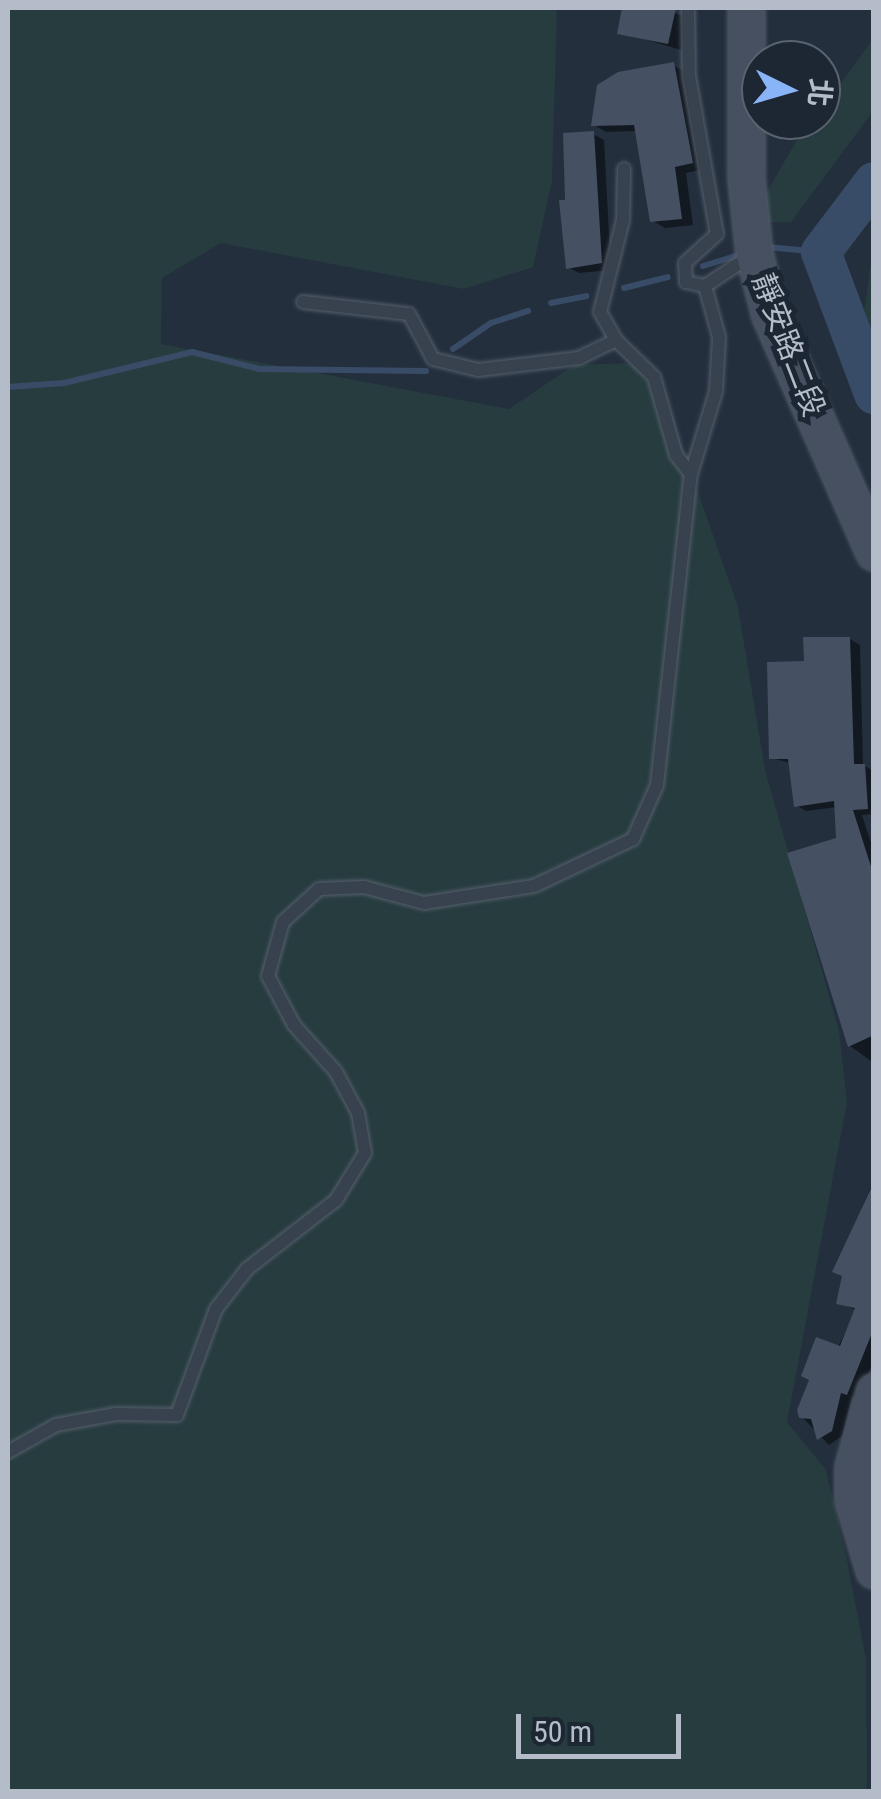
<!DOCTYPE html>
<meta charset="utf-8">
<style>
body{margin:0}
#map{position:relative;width:881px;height:1799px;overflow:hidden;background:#242f3e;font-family:"Roboto Condensed","Noto Sans TC",sans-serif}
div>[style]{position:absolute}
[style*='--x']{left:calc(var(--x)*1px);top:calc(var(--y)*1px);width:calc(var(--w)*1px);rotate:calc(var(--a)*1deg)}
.green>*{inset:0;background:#263c3f}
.shadow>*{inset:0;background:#0007}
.stream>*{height:6px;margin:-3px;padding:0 3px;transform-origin:3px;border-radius:3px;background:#394c67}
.river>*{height:40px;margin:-20px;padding:0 20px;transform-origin:20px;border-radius:20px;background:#394c67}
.building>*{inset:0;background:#455162}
.roads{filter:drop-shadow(0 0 2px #565f6c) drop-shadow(0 0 2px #565f6c)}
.lane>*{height:12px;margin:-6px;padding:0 6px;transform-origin:6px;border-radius:6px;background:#38414e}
.secondary>*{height:35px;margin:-17.5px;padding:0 17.5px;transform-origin:17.5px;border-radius:17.5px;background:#465061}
span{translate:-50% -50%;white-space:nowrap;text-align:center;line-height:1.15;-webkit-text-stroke:10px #1d2633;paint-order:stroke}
.street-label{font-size:30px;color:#b4bcc9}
.frame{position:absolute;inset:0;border:10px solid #b4bcc9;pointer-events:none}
.north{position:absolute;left:741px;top:40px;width:100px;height:100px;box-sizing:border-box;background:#1d2633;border:2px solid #59626f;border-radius:50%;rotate:95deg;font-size:28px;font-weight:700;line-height:40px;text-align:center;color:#b4bcc9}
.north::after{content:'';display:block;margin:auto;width:35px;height:45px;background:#8ab4f8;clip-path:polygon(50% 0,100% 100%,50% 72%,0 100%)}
.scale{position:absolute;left:516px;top:1714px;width:165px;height:45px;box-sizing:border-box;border:5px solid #b4bcc9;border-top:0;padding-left:12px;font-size:30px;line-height:35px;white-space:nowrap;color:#b4bcc9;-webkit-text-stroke:8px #1d2633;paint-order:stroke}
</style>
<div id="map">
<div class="green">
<div style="clip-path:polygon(8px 8px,557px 8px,552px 181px,533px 267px,464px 289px,221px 243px,162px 278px,161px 344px,509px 409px,574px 365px,633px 363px,669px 409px,738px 607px,765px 770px,839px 1031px,847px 1102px,787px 1422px,826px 1470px,846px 1555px,866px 1660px,867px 1791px,8px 1792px)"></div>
<div style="clip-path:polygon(873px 39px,873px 111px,791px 222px,765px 222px,761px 202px,797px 140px,821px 120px,821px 111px)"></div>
<div style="clip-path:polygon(873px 248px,873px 343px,864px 313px)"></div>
</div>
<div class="shadow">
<div style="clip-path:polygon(625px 8px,662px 8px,688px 18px,681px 50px,620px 32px)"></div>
<div style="clip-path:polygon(673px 65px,685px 72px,704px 169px,686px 173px,693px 225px,665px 228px,653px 221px,638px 131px,606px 132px,594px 125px)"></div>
<div style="clip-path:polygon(593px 134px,604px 140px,611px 270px,579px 273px,568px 267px,568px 202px)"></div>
<div style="clip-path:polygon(850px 639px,860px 645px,863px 765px,874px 771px,874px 814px,862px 815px,874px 852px,874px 1063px,850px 1046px,837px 807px,806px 811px,796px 805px,791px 763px,771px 758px,806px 664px)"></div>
<div style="clip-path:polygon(874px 1180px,874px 1359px,858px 1399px,852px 1396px,842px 1436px,829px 1445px,802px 1417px,857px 1310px,839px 1303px,845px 1276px,835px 1271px)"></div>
</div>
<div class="stream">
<div style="--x:767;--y:247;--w:54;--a:5.3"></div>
<div style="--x:703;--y:266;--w:39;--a:-17"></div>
<div style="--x:624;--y:288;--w:45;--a:-14"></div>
<div style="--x:551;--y:303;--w:36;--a:-11"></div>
<div style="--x:453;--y:349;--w:46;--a:-34.4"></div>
<div style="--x:491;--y:323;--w:39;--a:-18"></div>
<div style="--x:8;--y:387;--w:56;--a:-4.1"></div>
<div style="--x:64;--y:383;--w:132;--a:-13.6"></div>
<div style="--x:192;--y:352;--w:69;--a:14.2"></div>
<div style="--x:259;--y:369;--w:167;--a:0.7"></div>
</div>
<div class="river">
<div style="--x:874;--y:182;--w:88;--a:127.1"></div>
<div style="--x:821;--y:252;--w:152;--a:69.5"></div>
</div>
<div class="building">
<div style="clip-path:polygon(622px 8px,676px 8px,668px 44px,617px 34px)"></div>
<div style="clip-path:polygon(674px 62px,693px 163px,675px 167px,682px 219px,650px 222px,634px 125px,591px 126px,597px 85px,618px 72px)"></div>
<div style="clip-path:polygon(594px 131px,602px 263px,566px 269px,559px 200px,565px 200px,563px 133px)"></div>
<div style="clip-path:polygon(803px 637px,850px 637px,854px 764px,865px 764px,868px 809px,853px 810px,874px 876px,874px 1035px,848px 1047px,787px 853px,836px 838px,834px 801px,794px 807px,788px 759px,769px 759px,767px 662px,804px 661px)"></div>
<div style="clip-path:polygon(874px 1182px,874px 1328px,847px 1395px,841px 1393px,832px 1431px,817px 1440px,811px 1419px,799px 1418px,797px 1410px,809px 1380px,801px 1376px,816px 1337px,840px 1346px,855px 1308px,836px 1304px,842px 1276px,832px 1272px)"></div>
</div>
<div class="roads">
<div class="lane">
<div style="--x:688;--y:8;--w:68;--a:89.2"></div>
<div style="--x:689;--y:76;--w:160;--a:80"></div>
<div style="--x:717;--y:234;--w:43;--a:137.8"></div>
<div style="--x:685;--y:263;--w:19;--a:87"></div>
<div style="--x:686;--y:282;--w:19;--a:12"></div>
<div style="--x:624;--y:169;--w:51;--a:91.1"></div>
<div style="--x:623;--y:220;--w:95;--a:104"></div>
<div style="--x:600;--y:312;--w:32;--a:60"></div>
<div style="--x:616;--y:340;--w:53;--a:44.2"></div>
<div style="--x:654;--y:377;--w:81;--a:74.2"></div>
<div style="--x:676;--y:455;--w:24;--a:52"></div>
<div style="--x:303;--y:302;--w:107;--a:6.5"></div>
<div style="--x:409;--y:314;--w:51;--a:61.9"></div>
<div style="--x:433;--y:359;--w:46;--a:13.7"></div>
<div style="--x:478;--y:370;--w:102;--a:-6.8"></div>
<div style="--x:579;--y:358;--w:41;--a:-25.9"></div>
<div style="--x:8;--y:1452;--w:55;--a:-29.4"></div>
<div style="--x:56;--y:1425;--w:61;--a:-10.4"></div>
<div style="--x:116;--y:1414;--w:61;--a:0.9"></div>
<div style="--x:177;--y:1415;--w:113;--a:-69.8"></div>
<div style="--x:216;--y:1309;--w:51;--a:-52.2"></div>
<div style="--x:247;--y:1269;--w:113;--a:-37.8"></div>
<div style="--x:336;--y:1200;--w:55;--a:-58.3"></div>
<div style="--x:365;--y:1153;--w:41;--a:-99.9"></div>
<div style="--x:358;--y:1113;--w:47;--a:-118.2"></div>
<div style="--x:336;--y:1072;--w:63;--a:-131.8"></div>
<div style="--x:294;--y:1025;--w:55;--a:-118"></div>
<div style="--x:268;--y:976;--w:56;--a:-74.5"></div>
<div style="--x:283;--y:922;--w:49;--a:-42.5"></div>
<div style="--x:319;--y:889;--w:45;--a:-2.5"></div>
<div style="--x:364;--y:887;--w:62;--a:14.9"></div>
<div style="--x:424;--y:903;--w:111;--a:-8.8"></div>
<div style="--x:534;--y:886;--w:110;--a:-25.4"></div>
<div style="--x:633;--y:839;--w:59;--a:-66"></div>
<div style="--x:657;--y:785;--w:313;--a:-83.8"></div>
<div style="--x:691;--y:474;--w:87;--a:-73.2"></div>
<div style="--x:716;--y:391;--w:54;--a:-86.8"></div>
<div style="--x:719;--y:337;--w:53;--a:-105.4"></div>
<div style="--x:705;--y:286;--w:53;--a:-33.4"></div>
</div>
<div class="secondary">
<div style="--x:746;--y:8;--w:170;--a:90"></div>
<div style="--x:746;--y:178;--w:76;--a:84"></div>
<div style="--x:754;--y:254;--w:63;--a:75.3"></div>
<div style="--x:770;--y:315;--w:259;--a:66.3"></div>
<div style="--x:874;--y:1391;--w:80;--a:105.3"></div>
<div style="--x:853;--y:1468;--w:32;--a:90"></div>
<div style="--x:853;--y:1500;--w:73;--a:73.3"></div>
</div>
</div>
<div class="street-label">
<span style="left:788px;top:345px;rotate:69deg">靜安路二段</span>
</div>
<div class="frame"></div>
<div class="north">北</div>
<div class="scale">50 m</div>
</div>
